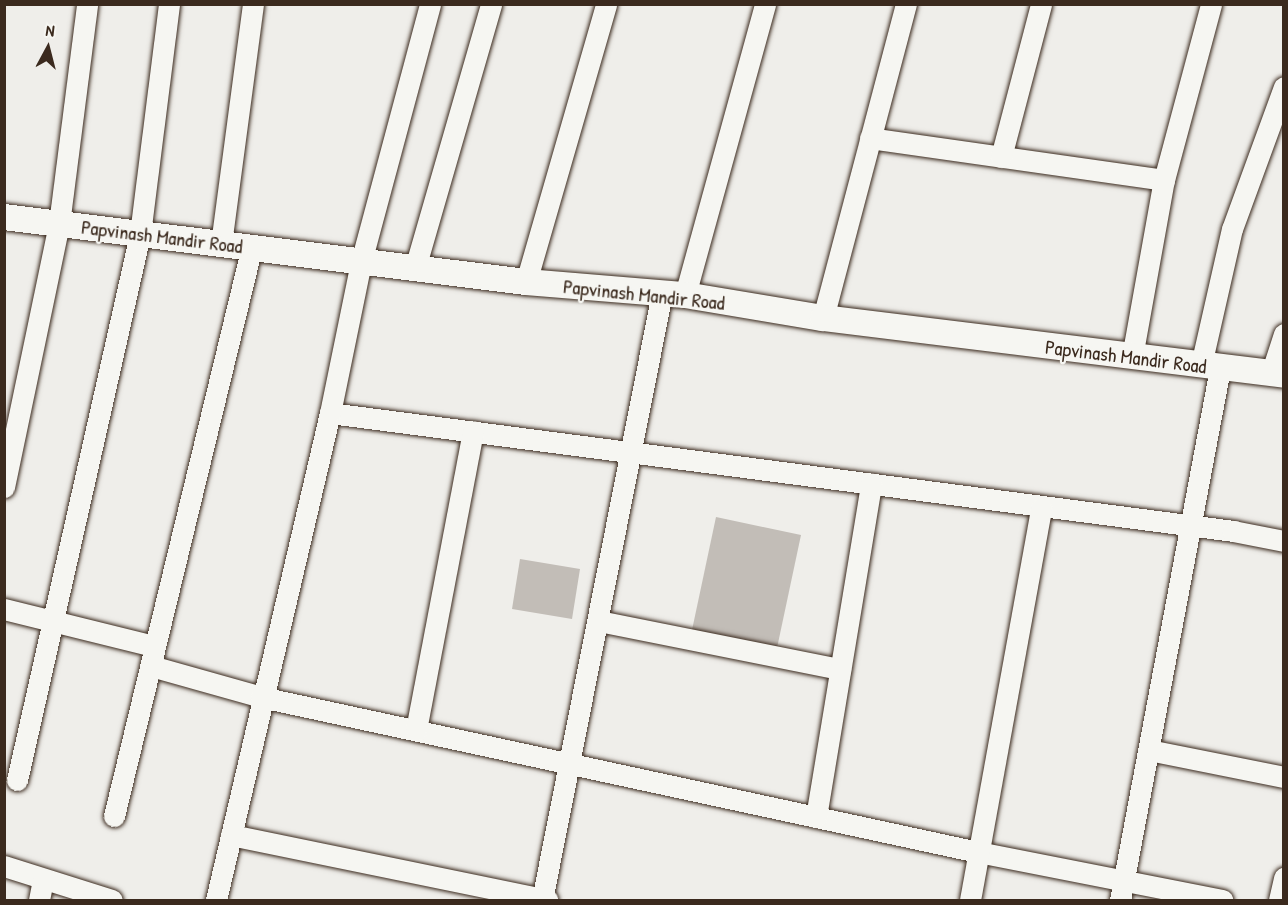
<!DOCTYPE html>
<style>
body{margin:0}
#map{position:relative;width:1288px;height:905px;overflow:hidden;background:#efeeea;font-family:"Patrick Hand",sans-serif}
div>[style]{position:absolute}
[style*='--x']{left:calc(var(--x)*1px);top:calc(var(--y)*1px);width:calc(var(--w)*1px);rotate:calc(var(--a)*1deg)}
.building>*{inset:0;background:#c2bdb7}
.roads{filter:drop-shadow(0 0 2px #3b2a1e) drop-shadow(0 0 2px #3b2a1e)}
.minor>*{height:21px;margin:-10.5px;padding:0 10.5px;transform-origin:10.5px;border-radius:10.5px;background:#f6f6f2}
.tertiary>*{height:26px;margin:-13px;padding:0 13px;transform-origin:13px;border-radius:13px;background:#f6f6f2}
span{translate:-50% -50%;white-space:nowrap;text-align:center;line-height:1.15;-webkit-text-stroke:4.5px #f6f6f2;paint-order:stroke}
.street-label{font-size:20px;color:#3b2a1e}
.frame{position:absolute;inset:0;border:6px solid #3b2a1e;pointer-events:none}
.north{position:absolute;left:18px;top:18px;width:60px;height:60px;-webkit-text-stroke:4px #f6f6f2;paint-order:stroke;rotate:7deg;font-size:16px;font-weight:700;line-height:24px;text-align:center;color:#3b2a1e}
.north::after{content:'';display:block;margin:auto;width:21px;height:27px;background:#3b2a1e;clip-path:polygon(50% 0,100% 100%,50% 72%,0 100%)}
</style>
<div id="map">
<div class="building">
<div style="clip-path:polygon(716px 517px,801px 535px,777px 648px,692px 630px)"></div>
<div style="clip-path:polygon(520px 559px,580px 569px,572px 619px,512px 609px)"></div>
</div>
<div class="roads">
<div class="minor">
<div style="--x:870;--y:138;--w:297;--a:8.1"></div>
<div style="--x:1164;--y:180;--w:182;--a:-75"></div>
<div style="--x:1001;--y:157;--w:158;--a:-75.3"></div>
<div style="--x:221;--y:244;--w:242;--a:-82.4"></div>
<div style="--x:415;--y:268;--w:275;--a:-73.9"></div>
<div style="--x:526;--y:282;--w:289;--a:-73.9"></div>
<div style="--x:685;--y:295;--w:302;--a:-74.6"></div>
<div style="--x:823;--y:318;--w:325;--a:-75.2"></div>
<div style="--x:1132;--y:357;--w:180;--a:-79.8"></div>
<div style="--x:1201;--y:365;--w:139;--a:-77.2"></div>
<div style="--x:1232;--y:229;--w:151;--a:-69.9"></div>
<div style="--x:1271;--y:374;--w:42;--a:-72"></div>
<div style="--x:330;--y:413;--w:911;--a:7.44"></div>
<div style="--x:1233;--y:531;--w:52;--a:11.1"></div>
<div style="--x:4;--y:487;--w:269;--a:-78.2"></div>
<div style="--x:59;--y:224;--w:222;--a:-82.7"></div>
<div style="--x:4;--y:609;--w:154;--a:13.9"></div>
<div style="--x:599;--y:621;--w:246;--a:11.3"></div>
<div style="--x:151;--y:666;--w:114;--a:15.7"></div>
<div style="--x:261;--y:697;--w:734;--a:12.2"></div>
<div style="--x:978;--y:852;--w:249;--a:11.1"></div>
<div style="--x:416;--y:730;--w:304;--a:-79.2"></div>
<div style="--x:1149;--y:750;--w:138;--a:11.3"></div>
<div style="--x:17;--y:780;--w:560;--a:-77.3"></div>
<div style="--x:140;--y:234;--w:232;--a:-82.8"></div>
<div style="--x:114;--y:816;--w:586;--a:-76.39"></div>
<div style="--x:816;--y:817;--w:338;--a:-80.6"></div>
<div style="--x:231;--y:835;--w:323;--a:11.6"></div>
<div style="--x:4;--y:866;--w:113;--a:17.5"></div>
<div style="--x:39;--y:900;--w:21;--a:-79"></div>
<div style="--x:216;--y:900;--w:500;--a:-76.83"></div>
<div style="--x:330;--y:413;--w:154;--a:-78.4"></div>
<div style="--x:361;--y:262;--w:267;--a:-75"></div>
<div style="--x:542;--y:900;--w:619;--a:-78.82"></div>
<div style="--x:970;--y:900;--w:398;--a:-79.7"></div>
<div style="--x:1120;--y:900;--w:541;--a:-79.35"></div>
<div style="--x:1279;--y:900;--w:23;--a:-77"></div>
</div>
<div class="tertiary">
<div style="--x:4;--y:217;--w:526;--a:7.1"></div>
<div style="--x:526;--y:282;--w:160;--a:4.7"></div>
<div style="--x:685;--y:295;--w:140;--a:9.5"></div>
<div style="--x:823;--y:318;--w:465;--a:7"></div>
</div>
</div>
<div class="street-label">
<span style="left:162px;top:236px;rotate:7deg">Papvinash Mandir Road</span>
<span style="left:644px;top:294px;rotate:6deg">Papvinash Mandir Road</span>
<span style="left:1126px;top:356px;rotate:7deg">Papvinash Mandir Road</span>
</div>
<div class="frame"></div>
<div class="north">N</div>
</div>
